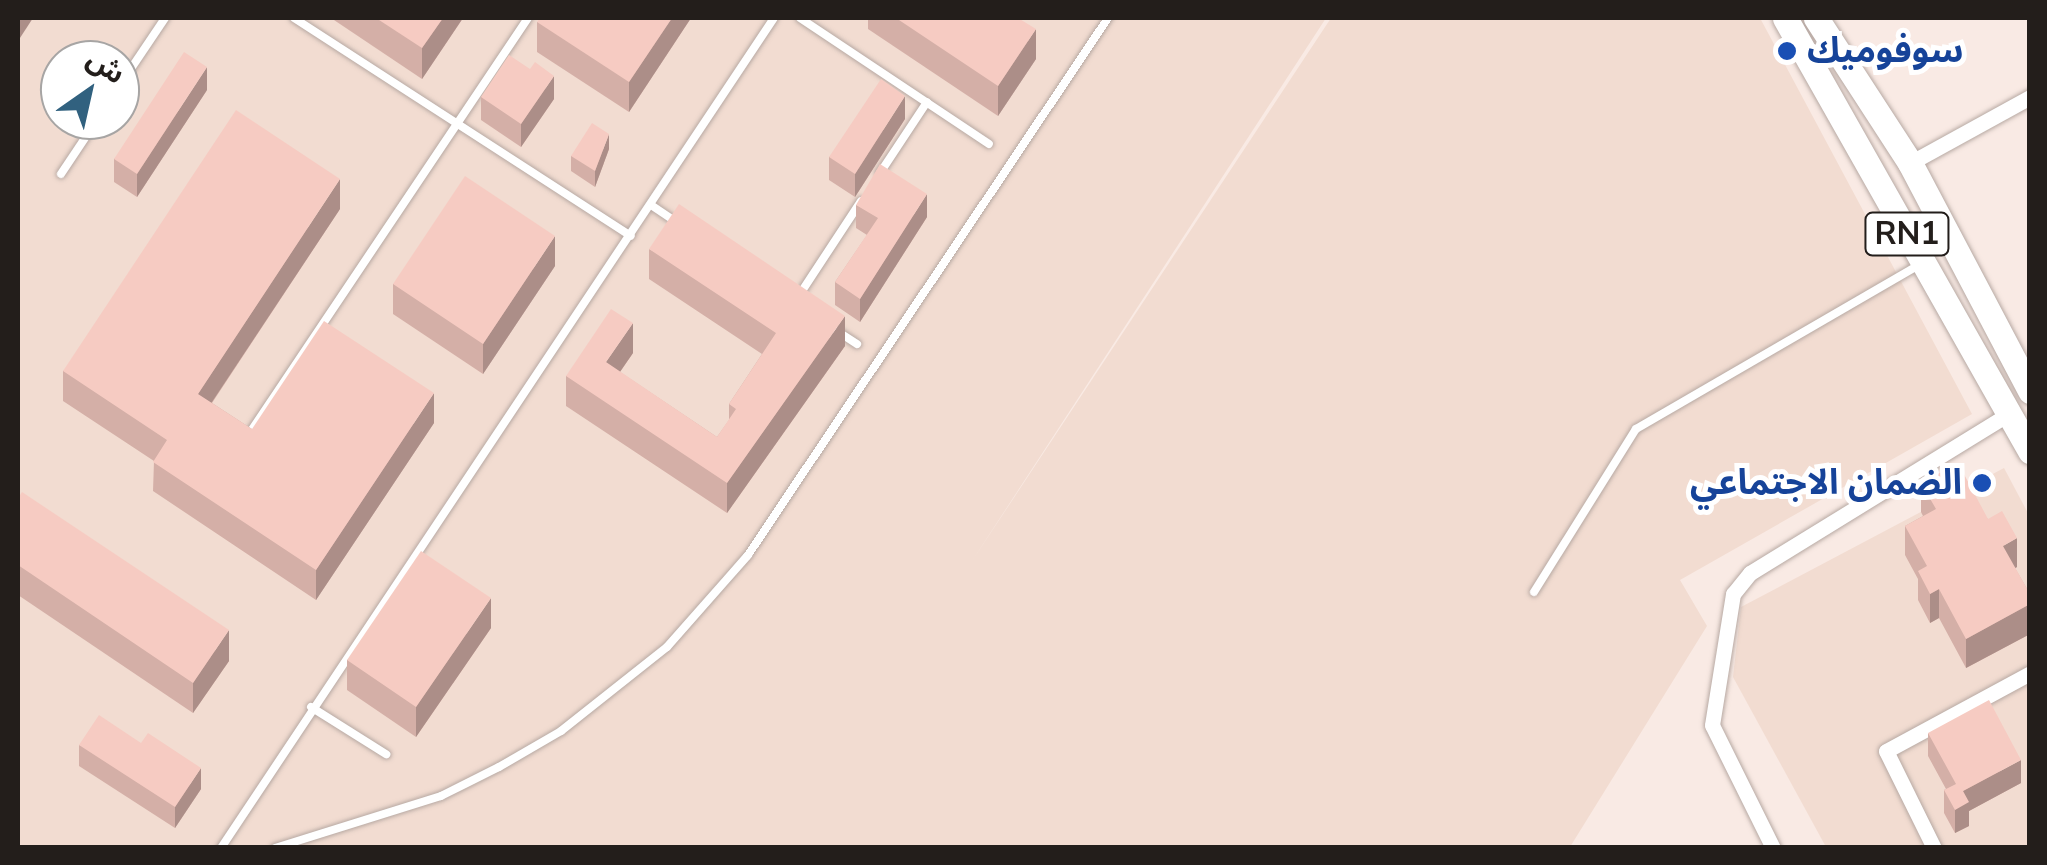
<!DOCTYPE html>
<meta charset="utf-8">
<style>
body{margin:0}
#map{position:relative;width:2047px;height:865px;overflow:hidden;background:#f9eae4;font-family:"Nunito Sans","Noto Sans Arabic",sans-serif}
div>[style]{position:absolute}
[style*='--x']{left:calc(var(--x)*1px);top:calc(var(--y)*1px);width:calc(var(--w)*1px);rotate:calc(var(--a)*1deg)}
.built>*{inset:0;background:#f2dcd1}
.roads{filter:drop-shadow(0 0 2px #b7a9a3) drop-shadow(0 0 2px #b7a9a3)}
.service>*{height:8px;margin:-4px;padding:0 4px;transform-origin:4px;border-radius:4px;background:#fff}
.minor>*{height:15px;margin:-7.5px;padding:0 7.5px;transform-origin:7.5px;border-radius:7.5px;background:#fff}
.primary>*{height:25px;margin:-12.5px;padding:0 12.5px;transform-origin:12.5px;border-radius:12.5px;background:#fff}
.wall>*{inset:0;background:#d4afa7}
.shaded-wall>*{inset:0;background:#ac8e88}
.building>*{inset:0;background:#f6cbc2}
.dots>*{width:28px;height:28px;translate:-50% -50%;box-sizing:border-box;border:5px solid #fff;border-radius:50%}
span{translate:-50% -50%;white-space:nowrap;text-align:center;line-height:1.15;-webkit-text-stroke:10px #fff;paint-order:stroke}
.shield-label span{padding:2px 8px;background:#fff;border:2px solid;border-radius:8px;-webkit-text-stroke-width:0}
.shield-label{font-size:32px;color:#231e1b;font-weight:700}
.transit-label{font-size:35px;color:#164399;font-weight:700}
.left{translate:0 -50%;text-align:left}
.right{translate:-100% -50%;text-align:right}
.frame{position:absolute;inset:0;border:20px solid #231e1b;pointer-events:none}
.north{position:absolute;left:40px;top:40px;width:100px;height:100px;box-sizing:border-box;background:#fff;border:2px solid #a7a5a4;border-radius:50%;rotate:34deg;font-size:28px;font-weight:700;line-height:40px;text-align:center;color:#231e1b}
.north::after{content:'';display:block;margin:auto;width:35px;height:45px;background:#31617f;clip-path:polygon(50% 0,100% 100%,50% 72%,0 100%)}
</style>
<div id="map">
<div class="built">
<div style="clip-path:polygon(evenodd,18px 18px,1326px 18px,972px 561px,1331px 18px,1760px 18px,1972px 414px,1680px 580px,1707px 626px,1570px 847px,18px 847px,18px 18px,60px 60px,120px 60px,120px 120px,60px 120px,60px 60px)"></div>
<div style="clip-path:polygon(2004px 468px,2029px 515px,2029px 847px,1826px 847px,1733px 677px,1741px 607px)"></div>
</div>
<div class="roads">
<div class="service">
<div style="--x:294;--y:18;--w:401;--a:32.9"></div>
<div style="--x:800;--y:18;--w:227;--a:33.7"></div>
<div style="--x:120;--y:85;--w:81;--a:-56.1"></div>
<div style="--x:880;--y:173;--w:85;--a:-56.5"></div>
<div style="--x:61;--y:174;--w:65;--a:-56.3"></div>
<div style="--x:651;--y:205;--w:30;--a:34"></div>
<div style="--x:800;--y:294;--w:111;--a:-56.7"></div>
<div style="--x:837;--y:331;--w:24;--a:33"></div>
<div style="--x:247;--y:437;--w:505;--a:-56.15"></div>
<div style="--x:1534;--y:592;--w:192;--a:-58"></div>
<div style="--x:1636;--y:429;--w:327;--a:-30.1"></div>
<div style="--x:311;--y:707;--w:89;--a:32.1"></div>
<div style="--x:221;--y:848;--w:997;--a:-56.33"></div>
<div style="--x:275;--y:848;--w:174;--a:-17.4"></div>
<div style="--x:441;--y:796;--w:65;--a:-26.6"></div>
<div style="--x:499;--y:767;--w:72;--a:-30.1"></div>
<div style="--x:561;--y:731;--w:135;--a:-38.4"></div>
<div style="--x:667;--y:647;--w:123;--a:-48.6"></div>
<div style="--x:748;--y:555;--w:647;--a:-56.16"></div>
</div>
<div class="minor">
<div style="--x:1910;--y:163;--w:137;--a:-28.8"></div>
<div style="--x:1773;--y:848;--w:137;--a:-116.4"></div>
<div style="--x:1712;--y:725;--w:133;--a:-80.9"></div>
<div style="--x:1733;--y:594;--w:27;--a:-51"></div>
<div style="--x:1750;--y:573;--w:303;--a:-31.6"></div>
<div style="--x:1934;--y:848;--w:108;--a:-116.3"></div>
<div style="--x:1886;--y:751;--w:164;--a:-28.4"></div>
</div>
<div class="primary">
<div style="--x:1785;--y:18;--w:498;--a:60.5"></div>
<div style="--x:1816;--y:18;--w:173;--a:57"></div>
<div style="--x:1910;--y:163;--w:258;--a:62.2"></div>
</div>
</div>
<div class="wall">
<div style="clip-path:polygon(331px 18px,463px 18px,422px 79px)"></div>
<div style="clip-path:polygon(691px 18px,629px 112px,537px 52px,537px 22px)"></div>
<div style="clip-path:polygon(868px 18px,1018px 18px,1036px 59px,998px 116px,868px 29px)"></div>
<div style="clip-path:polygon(530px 69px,554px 99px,521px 147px,481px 120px,481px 97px)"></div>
<div style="clip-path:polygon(207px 90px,137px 197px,114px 182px,114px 159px)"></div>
<div style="clip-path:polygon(905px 119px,855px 197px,829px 180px,829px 157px)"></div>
<div style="clip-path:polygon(609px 149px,595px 187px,571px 171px,571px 156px)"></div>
<div style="clip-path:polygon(856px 205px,927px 217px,860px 322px,835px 305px,835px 282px,867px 235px,856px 228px)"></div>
<div style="clip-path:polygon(340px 209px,212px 403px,252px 429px,434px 423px,316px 600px,153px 491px,154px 461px,63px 401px,63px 371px)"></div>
<div style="clip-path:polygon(649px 249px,845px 346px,727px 513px,566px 406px,566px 376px,633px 353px,620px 372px,717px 437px,729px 420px,729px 404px,762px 354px,649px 279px)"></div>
<div style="clip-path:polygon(555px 266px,483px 374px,393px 314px,393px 284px)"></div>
<div style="clip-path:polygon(1921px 483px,1988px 519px,2017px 567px,2015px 568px,2030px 594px,2030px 634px,1966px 668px,1939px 618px,1930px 623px,1918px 600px,1918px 579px,1905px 555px,1905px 526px,1923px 516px,1921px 512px)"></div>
<div style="clip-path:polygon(18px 498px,229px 661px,193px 713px,18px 595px)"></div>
<div style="clip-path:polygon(491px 628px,416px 737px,347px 690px,347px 660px)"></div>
<div style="clip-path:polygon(1928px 733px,2021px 783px,1969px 811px,1969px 826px,1955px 833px,1944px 813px,1944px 790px,1946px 789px,1928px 756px)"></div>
<div style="clip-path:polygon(79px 745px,201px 789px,175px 828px,79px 766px)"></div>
</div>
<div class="shaded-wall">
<div style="clip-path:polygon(18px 18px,33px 18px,18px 41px)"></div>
<div style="clip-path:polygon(443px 18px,463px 18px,422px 79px,422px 48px)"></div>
<div style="clip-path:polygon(672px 18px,691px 18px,629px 112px,629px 82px)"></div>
<div style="clip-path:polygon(1036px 29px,1036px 59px,998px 116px,998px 86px)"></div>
<div style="clip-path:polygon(207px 67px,207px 90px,137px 197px,137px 174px)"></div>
<div style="clip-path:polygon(554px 76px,554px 99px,521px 147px,521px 124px)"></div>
<div style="clip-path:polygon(905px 96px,905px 119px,855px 197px,855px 174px)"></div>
<div style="clip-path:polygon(609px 134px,609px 149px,595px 187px,595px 171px)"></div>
<div style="clip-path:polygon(340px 179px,340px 209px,198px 423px,198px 394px)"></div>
<div style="clip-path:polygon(927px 194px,927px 217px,860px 322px,860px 299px)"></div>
<div style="clip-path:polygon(555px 236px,555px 266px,483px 374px,483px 344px)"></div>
<div style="clip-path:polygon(845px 316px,845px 346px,727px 513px,727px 483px)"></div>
<div style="clip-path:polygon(633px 323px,633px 353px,606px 392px,606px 362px)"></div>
<div style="clip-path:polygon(434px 393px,434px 423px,316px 600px,316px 570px)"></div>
<div style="clip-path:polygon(2017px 538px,2017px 567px,2003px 575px,2003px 546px)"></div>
<div style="clip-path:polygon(1939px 589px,1939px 618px,1930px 623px,1930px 594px)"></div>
<div style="clip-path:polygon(491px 598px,491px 628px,416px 737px,416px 707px)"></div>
<div style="clip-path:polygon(2030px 604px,2030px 634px,1966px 668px,1966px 639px)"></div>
<div style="clip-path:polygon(229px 630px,229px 661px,193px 713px,193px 683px)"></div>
<div style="clip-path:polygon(19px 715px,19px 736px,18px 739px,18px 717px)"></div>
<div style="clip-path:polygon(2021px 760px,2021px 783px,1969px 811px,1969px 826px,1955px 833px,1955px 810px,1963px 791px)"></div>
<div style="clip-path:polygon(201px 768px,201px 789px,175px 828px,175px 807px)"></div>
</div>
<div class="building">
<div style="clip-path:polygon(376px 18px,443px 18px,422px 48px)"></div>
<div style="clip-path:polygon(540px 18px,672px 18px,629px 82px,537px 22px)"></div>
<div style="clip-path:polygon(896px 18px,1018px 18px,1036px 29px,998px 86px)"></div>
<div style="clip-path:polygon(184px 52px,207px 67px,137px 174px,114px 159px)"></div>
<div style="clip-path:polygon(509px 55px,530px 69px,535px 62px,554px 76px,521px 124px,481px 97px)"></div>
<div style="clip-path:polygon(881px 79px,905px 96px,855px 174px,829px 157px)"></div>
<div style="clip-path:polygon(236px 110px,340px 179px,198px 394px,252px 429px,324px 321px,434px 393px,316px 570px,153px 462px,167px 440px,63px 371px)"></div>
<div style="clip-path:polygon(592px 123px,609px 134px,595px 171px,571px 156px)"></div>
<div style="clip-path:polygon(880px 164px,927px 194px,860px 299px,835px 282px,878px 218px,856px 205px)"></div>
<div style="clip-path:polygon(465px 176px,555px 236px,483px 344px,393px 284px)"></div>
<div style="clip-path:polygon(679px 204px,845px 316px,727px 483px,566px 376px,611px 309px,633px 323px,606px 362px,717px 437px,736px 409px,729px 404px,776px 333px,649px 249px)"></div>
<div style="clip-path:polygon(1958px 463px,1988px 519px,2002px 511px,2017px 538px,2003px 546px,2030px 594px,2030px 604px,1966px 639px,1939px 589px,1930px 594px,1918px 571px,1927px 566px,1905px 526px,1936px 509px,1921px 483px)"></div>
<div style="clip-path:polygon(22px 492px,229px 630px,193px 683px,18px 565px,18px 498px)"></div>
<div style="clip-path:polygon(421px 551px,491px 598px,416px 707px,347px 660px)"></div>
<div style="clip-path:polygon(1989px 700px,2021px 760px,1963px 791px,1969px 802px,1955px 810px,1944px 790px,1956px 784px,1928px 733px)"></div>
<div style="clip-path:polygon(99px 715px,141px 743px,148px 733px,201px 768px,175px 807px,79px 745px)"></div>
</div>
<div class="dots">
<div style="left:1787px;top:51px;background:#1a4fb4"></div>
<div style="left:1982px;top:483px;background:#1a4fb4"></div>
</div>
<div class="shield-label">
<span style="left:1907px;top:234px">RN1</span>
</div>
<div class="transit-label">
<span class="left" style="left:1807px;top:51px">سوفوميك</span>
<span class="right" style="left:1962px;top:483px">الضمان الاجتماعي</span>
</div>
<div class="frame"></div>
<div class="north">ش</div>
</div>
